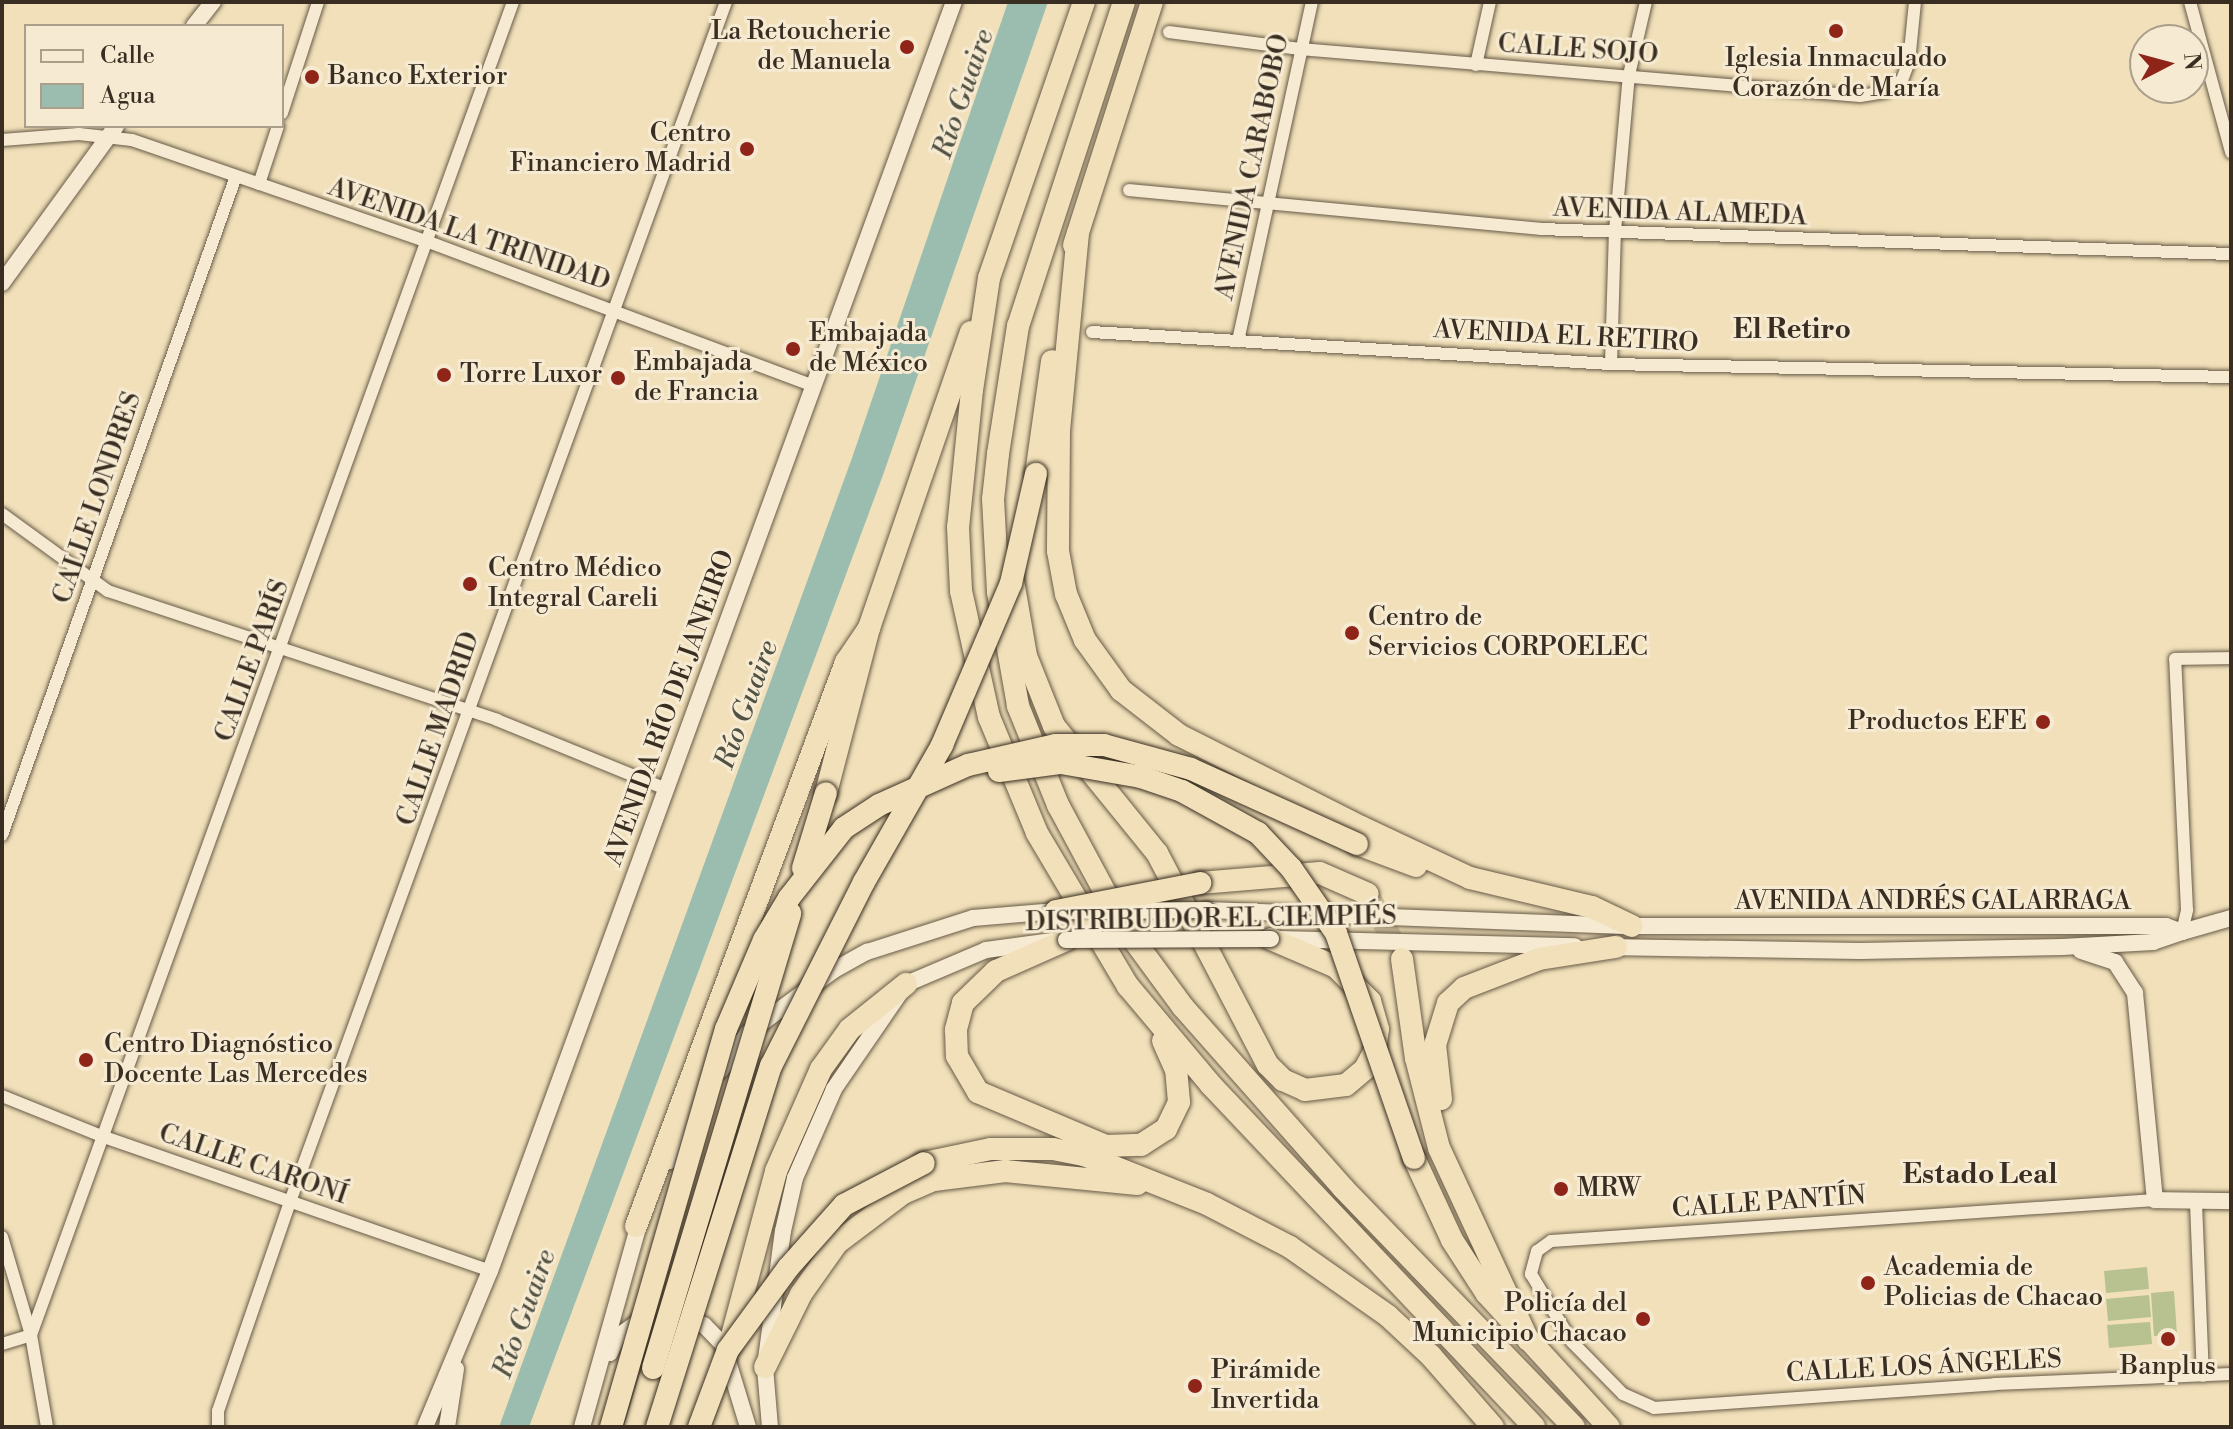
<!DOCTYPE html>
<meta charset="utf-8">
<style>
body{margin:0}
#map{position:relative;width:2233px;height:1429px;overflow:hidden;background:#f1e0b9;font-family:"Libre Bodoni",serif}
div>[style]{position:absolute}
[style*='--x']{left:calc(var(--x)*1px);top:calc(var(--y)*1px);width:calc(var(--w)*1px);rotate:calc(var(--a)*1deg)}
.green>*{inset:0;background:#b8c290}
.water>*{inset:0;background:#9bbdaf}
.highway-tunnel>*{height:22px;margin-top:-11px;transform-origin:0;background:repeating-linear-gradient(90deg,#ccbc9b 0 22px,transparent 0 33px)}
.roads{filter:drop-shadow(0 0 2px #675a47) drop-shadow(0 0 2px #675a47)}
.street>*{height:12px;margin:-6px;padding:0 6px;transform-origin:6px;border-radius:6px;background:#f6ebd2}
.secondary>*{height:16px;margin:-8px;padding:0 8px;transform-origin:8px;border-radius:8px;background:#f6ebd2}
.highway>*{height:22px;margin:-11px;padding:0 11px;transform-origin:11px;border-radius:11px;background:#f1e0b9}
.bridges{filter:drop-shadow(0 0 2px #392e21) drop-shadow(0 0 2px #392e21)}
.secondary-bridge>*{height:16px;margin:-8px;padding:0 8px;transform-origin:8px;border-radius:8px;background:#f6ebd2}
.highway-bridge>*{height:22px;margin:-11px;padding:0 11px;transform-origin:11px;border-radius:11px;background:#f1e0b9}
.dots>*{width:22px;height:22px;translate:-50% -50%;box-sizing:border-box;border:4px solid #f6ebd2;border-radius:50%}
span{translate:-50% -50%;white-space:nowrap;text-align:center;line-height:1.15;-webkit-text-stroke:6px #f6ebd2;paint-order:stroke}
.poi-label{font-size:26px;color:#392e21}
.right{translate:-100% -50%;text-align:right}
.left{translate:0 -50%;text-align:left}
.street-label{font-size:26px;color:#392e21}
.water-label{font-size:28px;color:#525244;font-style:italic}
.neighbourhood-label{font-size:28px;color:#392e21;font-weight:700}
.frame{position:absolute;inset:0;border:4px solid #392e21;pointer-events:none}
.legend{position:absolute;left:24px;top:24px;width:260px;height:104px;box-sizing:border-box;background:#f6ebd2;border:2px solid #aa9f8b;margin:0;padding:10px 14px;list-style:none;font-size:24px;color:#392e21}
.legend li{display:flex;align-items:center;gap:16px;height:40px}
.legend b{width:40px;border:2px solid #aa9f8b}
.north{position:absolute;left:2129px;top:24px;width:80px;height:80px;box-sizing:border-box;background:#f6ebd2;border:2px solid #aa9f8b;border-radius:50%;rotate:84deg;font-size:22px;font-weight:700;line-height:32px;text-align:center;color:#392e21}
.north::after{content:'';display:block;margin:auto;width:28px;height:36px;background:#8f2418;clip-path:polygon(50% 0,100% 100%,50% 72%,0 100%)}
</style>
<div id="map">
<div class="green">
<div style="clip-path:polygon(2147px 1267px,2149px 1289px,2106px 1293px,2104px 1271px)"></div>
<div style="clip-path:polygon(2174px 1291px,2177px 1335px,2154px 1336px,2151px 1293px)"></div>
<div style="clip-path:polygon(2149px 1295px,2151px 1317px,2108px 1321px,2106px 1299px)"></div>
<div style="clip-path:polygon(2150px 1322px,2152px 1344px,2109px 1348px,2107px 1325px)"></div>
</div>
<div class="water">
<div style="clip-path:polygon(1008px 2px,1048px 2px,883px 475px,529px 1427px,499px 1427px,852px 458px)"></div>
</div>
<div class="highway-tunnel">
<div style="--x:1368;--y:894;--w:72;--a:62"></div>
</div>
<div class="roads">
<div class="street">
<div style="--x:2190;--y:2;--w:156;--a:74.7"></div>
<div style="--x:1169;--y:32;--w:132;--a:7.4"></div>
<div style="--x:1300;--y:49;--w:562;--a:4.8"></div>
<div style="--x:1860;--y:96;--w:25;--a:-9"></div>
<div style="--x:1885;--y:92;--w:21;--a:-35"></div>
<div style="--x:1902;--y:80;--w:19;--a:-69"></div>
<div style="--x:1909;--y:62;--w:60;--a:-84.3"></div>
<div style="--x:1476;--y:65;--w:65;--a:-77.5"></div>
<div style="--x:282;--y:113;--w:117;--a:-72"></div>
<div style="--x:2;--y:140;--w:77;--a:-4.5"></div>
<div style="--x:79;--y:134;--w:53;--a:6.5"></div>
<div style="--x:132;--y:140;--w:311;--a:19"></div>
<div style="--x:426;--y:241;--w:412;--a:20.5"></div>
<div style="--x:259;--y:184;--w:61;--a:-71.9"></div>
<div style="--x:1129;--y:190;--w:414;--a:5.4"></div>
<div style="--x:1541;--y:229;--w:690;--a:2.08"></div>
<div style="--x:1092;--y:332;--w:520;--a:3.53"></div>
<div style="--x:1611;--y:364;--w:620;--a:1.2"></div>
<div style="--x:1238;--y:341;--w:347;--a:-77.7"></div>
<div style="--x:1611;--y:364;--w:133;--a:-88.3"></div>
<div style="--x:1615;--y:231;--w:157;--a:-84.9"></div>
<div style="--x:1629;--y:75;--w:75;--a:-76.9"></div>
<div style="--x:2;--y:514;--w:131;--a:36"></div>
<div style="--x:108;--y:591;--w:410;--a:18.3"></div>
<div style="--x:497;--y:720;--w:183;--a:22.2"></div>
<div style="--x:2;--y:835;--w:699;--a:-70.45"></div>
<div style="--x:2182;--y:932;--w:23;--a:-77"></div>
<div style="--x:2187;--y:910;--w:251;--a:-92.7"></div>
<div style="--x:2175;--y:659;--w:56;--a:-1"></div>
<div style="--x:2;--y:1096;--w:110;--a:21.9"></div>
<div style="--x:104;--y:1137;--w:409;--a:19.1"></div>
<div style="--x:2155;--y:1200;--w:605;--a:176.12"></div>
<div style="--x:1551;--y:1241;--w:17;--a:144"></div>
<div style="--x:1537;--y:1251;--w:24;--a:105"></div>
<div style="--x:1531;--y:1274;--w:79;--a:58.9"></div>
<div style="--x:1572;--y:1342;--w:73;--a:45.6"></div>
<div style="--x:1623;--y:1394;--w:34;--a:24"></div>
<div style="--x:1654;--y:1408;--w:342;--a:-4"></div>
<div style="--x:1995;--y:1384;--w:236;--a:-2.4"></div>
<div style="--x:2196;--y:1203;--w:173;--a:87.7"></div>
<div style="--x:2;--y:1237;--w:102;--a:73.5"></div>
<div style="--x:31;--y:1335;--w:93;--a:80.1"></div>
<div style="--x:31;--y:1335;--w:1417;--a:-70.12"></div>
<div style="--x:2;--y:1344;--w:30;--a:-17"></div>
<div style="--x:218;--y:1427;--w:16;--a:-90"></div>
<div style="--x:218;--y:1411;--w:224;--a:-71"></div>
<div style="--x:291;--y:1199;--w:1274;--a:-70.03"></div>
</div>
<div class="secondary">
<div style="--x:194;--y:26;--w:31;--a:-52"></div>
<div style="--x:2;--y:283;--w:194;--a:-54"></div>
<div style="--x:1207;--y:910;--w:425;--a:2.2"></div>
<div style="--x:1632;--y:926;--w:534;--a:0"></div>
<div style="--x:2166;--y:926;--w:17;--a:21"></div>
<div style="--x:2182;--y:932;--w:51;--a:-15.9"></div>
<div style="--x:1278;--y:939;--w:297;--a:1.4"></div>
<div style="--x:1606;--y:947;--w:254;--a:0.9"></div>
<div style="--x:1860;--y:951;--w:202;--a:-1.1"></div>
<div style="--x:2062;--y:947;--w:91;--a:-3.1"></div>
<div style="--x:2153;--y:942;--w:31;--a:-19"></div>
<div style="--x:2081;--y:951;--w:36;--a:18"></div>
<div style="--x:2115;--y:962;--w:37;--a:57"></div>
<div style="--x:2135;--y:993;--w:208;--a:84.5"></div>
<div style="--x:2155;--y:1200;--w:76;--a:0.8"></div>
<div style="--x:721;--y:1070;--w:46;--a:-53.9"></div>
<div style="--x:748;--y:1033;--w:107;--a:-36.2"></div>
<div style="--x:834;--y:970;--w:38;--a:-29"></div>
<div style="--x:867;--y:952;--w:111;--a:-17.8"></div>
<div style="--x:973;--y:918;--w:83;--a:-4.8"></div>
<div style="--x:670;--y:1161;--w:52;--a:-61.5"></div>
<div style="--x:680;--y:1316;--w:26;--a:21"></div>
<div style="--x:704;--y:1325;--w:28;--a:46"></div>
<div style="--x:723;--y:1345;--w:86;--a:73"></div>
<div style="--x:610;--y:1353;--w:17;--a:-66"></div>
<div style="--x:617;--y:1337;--w:35;--a:-35"></div>
<div style="--x:425;--y:1427;--w:169;--a:-67.4"></div>
<div style="--x:490;--y:1271;--w:1351;--a:-69.92"></div>
<div style="--x:447;--y:1427;--w:59;--a:-81.2"></div>
<div style="--x:582;--y:1427;--w:218;--a:-74.3"></div>
<div style="--x:770;--y:1427;--w:60;--a:-94.8"></div>
<div style="--x:765;--y:1367;--w:137;--a:-82.5"></div>
<div style="--x:783;--y:1231;--w:54;--a:-77.2"></div>
<div style="--x:795;--y:1178;--w:97;--a:-66.3"></div>
<div style="--x:834;--y:1089;--w:127;--a:-55.6"></div>
<div style="--x:906;--y:984;--w:87;--a:-23"></div>
<div style="--x:986;--y:950;--w:67;--a:-7.8"></div>
</div>
<div class="highway">
<div style="--x:1084;--y:2;--w:292;--a:109"></div>
<div style="--x:989;--y:278;--w:113;--a:98.6"></div>
<div style="--x:972;--y:390;--w:138;--a:95.8"></div>
<div style="--x:958;--y:527;--w:64;--a:87.3"></div>
<div style="--x:961;--y:591;--w:129;--a:77.5"></div>
<div style="--x:989;--y:717;--w:126;--a:67.5"></div>
<div style="--x:1037;--y:833;--w:178;--a:59.3"></div>
<div style="--x:1128;--y:986;--w:129;--a:50"></div>
<div style="--x:1211;--y:1085;--w:470;--a:46.6"></div>
<div style="--x:1124;--y:2;--w:341;--a:108.1"></div>
<div style="--x:1018;--y:326;--w:130;--a:98.9"></div>
<div style="--x:998;--y:454;--w:45;--a:96.3"></div>
<div style="--x:993;--y:499;--w:93;--a:86.9"></div>
<div style="--x:998;--y:592;--w:116;--a:80"></div>
<div style="--x:1018;--y:706;--w:107;--a:68"></div>
<div style="--x:1058;--y:805;--w:135;--a:61.7"></div>
<div style="--x:1122;--y:924;--w:103;--a:53.7"></div>
<div style="--x:1183;--y:1007;--w:242;--a:48.5"></div>
<div style="--x:1343;--y:1188;--w:332;--a:46"></div>
<div style="--x:1078;--y:233;--w:200;--a:95.5"></div>
<div style="--x:1059;--y:432;--w:119;--a:90.5"></div>
<div style="--x:1058;--y:551;--w:44;--a:79.5"></div>
<div style="--x:1066;--y:594;--w:50;--a:67.6"></div>
<div style="--x:1085;--y:640;--w:62;--a:54.2"></div>
<div style="--x:1121;--y:690;--w:73;--a:37.8"></div>
<div style="--x:1179;--y:735;--w:204;--a:26.8"></div>
<div style="--x:1361;--y:827;--w:120;--a:25.1"></div>
<div style="--x:1470;--y:878;--w:125;--a:13.4"></div>
<div style="--x:1592;--y:907;--w:44;--a:25.4"></div>
<div style="--x:1074;--y:245;--w:255;--a:-72.2"></div>
<div style="--x:1036;--y:474;--w:114;--a:-81.9"></div>
<div style="--x:1011;--y:569;--w:88;--a:80.2"></div>
<div style="--x:1026;--y:656;--w:75;--a:68.2"></div>
<div style="--x:1054;--y:726;--w:164;--a:51"></div>
<div style="--x:1157;--y:853;--w:239;--a:62.4"></div>
<div style="--x:1268;--y:1065;--w:21;--a:45"></div>
<div style="--x:1283;--y:1080;--w:24;--a:24"></div>
<div style="--x:1305;--y:1090;--w:41;--a:-7"></div>
<div style="--x:1346;--y:1085;--w:25;--a:-40"></div>
<div style="--x:1365;--y:1069;--w:21;--a:-62"></div>
<div style="--x:1375;--y:1050;--w:21;--a:-82"></div>
<div style="--x:1378;--y:1029;--w:29;--a:-106"></div>
<div style="--x:1370;--y:1001;--w:48;--a:-135"></div>
<div style="--x:1336;--y:967;--w:71;--a:-156.7"></div>
<div style="--x:826;--y:793;--w:171;--a:-75.4"></div>
<div style="--x:869;--y:628;--w:313;--a:-71"></div>
<div style="--x:1357;--y:844;--w:63;--a:20.4"></div>
<div style="--x:1200;--y:883;--w:120;--a:-4.8"></div>
<div style="--x:1320;--y:873;--w:52;--a:23.6"></div>
<div style="--x:1066;--y:940;--w:77;--a:156.1"></div>
<div style="--x:996;--y:971;--w:46;--a:135.9"></div>
<div style="--x:963;--y:1003;--w:28;--a:105"></div>
<div style="--x:956;--y:1030;--w:26;--a:88"></div>
<div style="--x:957;--y:1056;--w:42;--a:59.7"></div>
<div style="--x:978;--y:1092;--w:139;--a:22.9"></div>
<div style="--x:1106;--y:1146;--w:35;--a:-2"></div>
<div style="--x:1141;--y:1145;--w:30;--a:-33"></div>
<div style="--x:1166;--y:1129;--w:30;--a:-64"></div>
<div style="--x:1179;--y:1102;--w:32;--a:-95"></div>
<div style="--x:1176;--y:1070;--w:32;--a:-114"></div>
<div style="--x:1402;--y:959;--w:100;--a:82"></div>
<div style="--x:1416;--y:1058;--w:93;--a:75.7"></div>
<div style="--x:1439;--y:1148;--w:212;--a:65.1"></div>
<div style="--x:1441;--y:1099;--w:54;--a:-96.3"></div>
<div style="--x:1435;--y:1045;--w:44;--a:-72.8"></div>
<div style="--x:1448;--y:1003;--w:22;--a:-43"></div>
<div style="--x:1464;--y:988;--w:80;--a:-21.1"></div>
<div style="--x:1539;--y:959;--w:78;--a:-8.9"></div>
<div style="--x:1414;--y:1158;--w:90;--a:65.1"></div>
<div style="--x:1452;--y:1240;--w:64;--a:57.1"></div>
<div style="--x:1487;--y:1294;--w:180;--a:47.5"></div>
<div style="--x:924;--y:1163;--w:68;--a:-11.8"></div>
<div style="--x:991;--y:1149;--w:62;--a:0"></div>
<div style="--x:1053;--y:1149;--w:32;--a:11"></div>
<div style="--x:1084;--y:1155;--w:132;--a:21.7"></div>
<div style="--x:1207;--y:1204;--w:93;--a:27.4"></div>
<div style="--x:1290;--y:1247;--w:120;--a:35.1"></div>
<div style="--x:1388;--y:1316;--w:59;--a:42.9"></div>
<div style="--x:1431;--y:1356;--w:94;--a:48.9"></div>
<div style="--x:636;--y:1226;--w:602;--a:-69.58"></div>
<div style="--x:846;--y:662;--w:41;--a:-55.9"></div>
<div style="--x:729;--y:1347;--w:182;--a:-75"></div>
<div style="--x:776;--y:1171;--w:111;--a:-66.2"></div>
<div style="--x:821;--y:1069;--w:49;--a:-54.1"></div>
<div style="--x:850;--y:1029;--w:72;--a:-38.8"></div>
<div style="--x:765;--y:1367;--w:81;--a:-63.7"></div>
<div style="--x:801;--y:1294;--w:62;--a:-54.8"></div>
<div style="--x:837;--y:1243;--w:83;--a:-37.1"></div>
<div style="--x:903;--y:1193;--w:34;--a:-23"></div>
<div style="--x:934;--y:1180;--w:72;--a:-7.2"></div>
<div style="--x:1005;--y:1171;--w:133;--a:5.6"></div>
<div style="--x:635;--y:1427;--w:62;--a:-73"></div>
</div>
</div>
<div class="bridges">
<div class="secondary-bridge">
<div style="--x:1097;--y:911;--w:110;--a:-0.5"></div>
<div style="--x:1066;--y:940;--w:205;--a:-0.3"></div>
</div>
<div class="highway-bridge">
<div style="--x:999;--y:771;--w:63;--a:-7.4"></div>
<div style="--x:1061;--y:763;--w:81;--a:9.9"></div>
<div style="--x:1141;--y:777;--w:43;--a:18.9"></div>
<div style="--x:1182;--y:791;--w:87;--a:28.9"></div>
<div style="--x:1258;--y:833;--w:48;--a:46.7"></div>
<div style="--x:1291;--y:868;--w:79;--a:55.3"></div>
<div style="--x:1336;--y:933;--w:238;--a:70.9"></div>
<div style="--x:803;--y:868;--w:78;--a:-73"></div>
<div style="--x:1056;--y:911;--w:147;--a:-11"></div>
<div style="--x:653;--y:1368;--w:475;--a:-73.2"></div>
<div style="--x:611;--y:1427;--w:414;--a:-73.9"></div>
<div style="--x:726;--y:1029;--w:97;--a:-66.9"></div>
<div style="--x:764;--y:940;--w:49;--a:-59.2"></div>
<div style="--x:789;--y:898;--w:89;--a:-51.8"></div>
<div style="--x:844;--y:828;--w:42;--a:-33.3"></div>
<div style="--x:879;--y:805;--w:98;--a:-24.2"></div>
<div style="--x:968;--y:765;--w:90;--a:-12.8"></div>
<div style="--x:1056;--y:745;--w:48;--a:0"></div>
<div style="--x:1104;--y:745;--w:90;--a:15.4"></div>
<div style="--x:1191;--y:769;--w:182;--a:24.3"></div>
<div style="--x:657;--y:1427;--w:379;--a:-72.5"></div>
<div style="--x:771;--y:1066;--w:206;--a:-63.2"></div>
<div style="--x:864;--y:882;--w:158;--a:-60.3"></div>
<div style="--x:942;--y:745;--w:176;--a:-66.9"></div>
<div style="--x:1011;--y:583;--w:112;--a:-77.1"></div>
<div style="--x:699;--y:1427;--w:82;--a:-69.4"></div>
<div style="--x:728;--y:1350;--w:102;--a:-53.8"></div>
<div style="--x:788;--y:1268;--w:84;--a:-48.4"></div>
<div style="--x:844;--y:1205;--w:90;--a:-27.7"></div>
</div>
</div>
<div class="dots">
<div style="left:1836px;top:31px;background:#8f2418"></div>
<div style="left:907px;top:47px;background:#8f2418"></div>
<div style="left:312px;top:77px;background:#8f2418"></div>
<div style="left:747px;top:149px;background:#8f2418"></div>
<div style="left:793px;top:349px;background:#8f2418"></div>
<div style="left:444px;top:375px;background:#8f2418"></div>
<div style="left:618px;top:378px;background:#8f2418"></div>
<div style="left:470px;top:584px;background:#8f2418"></div>
<div style="left:1352px;top:633px;background:#8f2418"></div>
<div style="left:2043px;top:722px;background:#8f2418"></div>
<div style="left:86px;top:1060px;background:#8f2418"></div>
<div style="left:1561px;top:1189px;background:#8f2418"></div>
<div style="left:1868px;top:1283px;background:#8f2418"></div>
<div style="left:1643px;top:1319px;background:#8f2418"></div>
<div style="left:2168px;top:1339px;background:#8f2418"></div>
<div style="left:1195px;top:1386px;background:#8f2418"></div>
</div>
<div class="poi-label">
<span class="right" style="left:891px;top:47px">La Retoucherie<br>de Manuela</span>
<span style="left:1836px;top:74px">Iglesia Inmaculado<br>Corazón de María</span>
<span class="left" style="left:328px;top:77px">Banco Exterior</span>
<span class="right" style="left:731px;top:149px">Centro<br>Financiero Madrid</span>
<span class="left" style="left:809px;top:349px">Embajada<br>de México</span>
<span class="left" style="left:634px;top:378px">Embajada<br>de Francia</span>
<span class="left" style="left:460px;top:375px">Torre Luxor</span>
<span class="left" style="left:488px;top:584px">Centro Médico<br>Integral Careli</span>
<span class="left" style="left:1368px;top:633px">Centro de<br>Servicios CORPOELEC</span>
<span class="right" style="left:2027px;top:722px">Productos EFE</span>
<span class="left" style="left:104px;top:1060px">Centro Diagnóstico<br>Docente Las Mercedes</span>
<span class="left" style="left:1577px;top:1189px">MRW</span>
<span class="left" style="left:1884px;top:1283px">Academia de<br>Policias de Chacao</span>
<span class="right" style="left:1627px;top:1319px">Policía del<br>Municipio Chacao</span>
<span style="left:2168px;top:1367px">Banplus</span>
<span class="left" style="left:1211px;top:1386px">Pirámide<br>Invertida</span>
</div>
<div class="street-label">
<span style="left:1578px;top:50px;rotate:4deg">CALLE SOJO</span>
<span style="left:1253px;top:167px;rotate:-78deg">AVENIDA CARABOBO</span>
<span style="left:1680px;top:213px;rotate:2deg">AVENIDA ALAMEDA</span>
<span style="left:469px;top:235px;rotate:19deg">AVENIDA LA TRINIDAD</span>
<span style="left:1566px;top:337px;rotate:3deg">AVENIDA EL RETIRO</span>
<span style="left:98px;top:498px;rotate:-71deg">CALLE LONDRES</span>
<span style="left:253px;top:661px;rotate:-70deg">CALLE PARÍS</span>
<span style="left:670px;top:708px;rotate:-70deg">AVENIDA RÍO DE JANEIRO</span>
<span style="left:439px;top:729px;rotate:-71deg">CALLE MADRID</span>
<span style="left:1933px;top:902px">AVENIDA ANDRÉS GALARRAGA</span>
<span style="left:1211px;top:920px;rotate:-1deg">DISTRIBUIDOR EL CIEMPIÉS</span>
<span style="left:253px;top:1165px;rotate:19deg">CALLE CARONÍ</span>
<span style="left:1769px;top:1203px;rotate:-4deg">CALLE PANTÍN</span>
<span style="left:1924px;top:1367px;rotate:-3deg">CALLE LOS ÁNGELES</span>
</div>
<div class="water-label">
<span style="left:964px;top:94px;rotate:-71deg">Río Guaire</span>
<span style="left:747px;top:705px;rotate:-70deg">Río Guaire</span>
<span style="left:525px;top:1314px;rotate:-70deg">Río Guaire</span>
</div>
<div class="neighbourhood-label">
<span style="left:1792px;top:330px">El Retiro</span>
<span style="left:1980px;top:1175px">Estado Leal</span>
</div>
<div class="frame"></div>
<ul class="legend">
<li><b style="height:10px;background:#f6ebd2"></b>Calle</li>
<li><b style="height:22px;background:#9bbdaf"></b>Agua</li>
</ul>
<div class="north">N</div>
</div>
